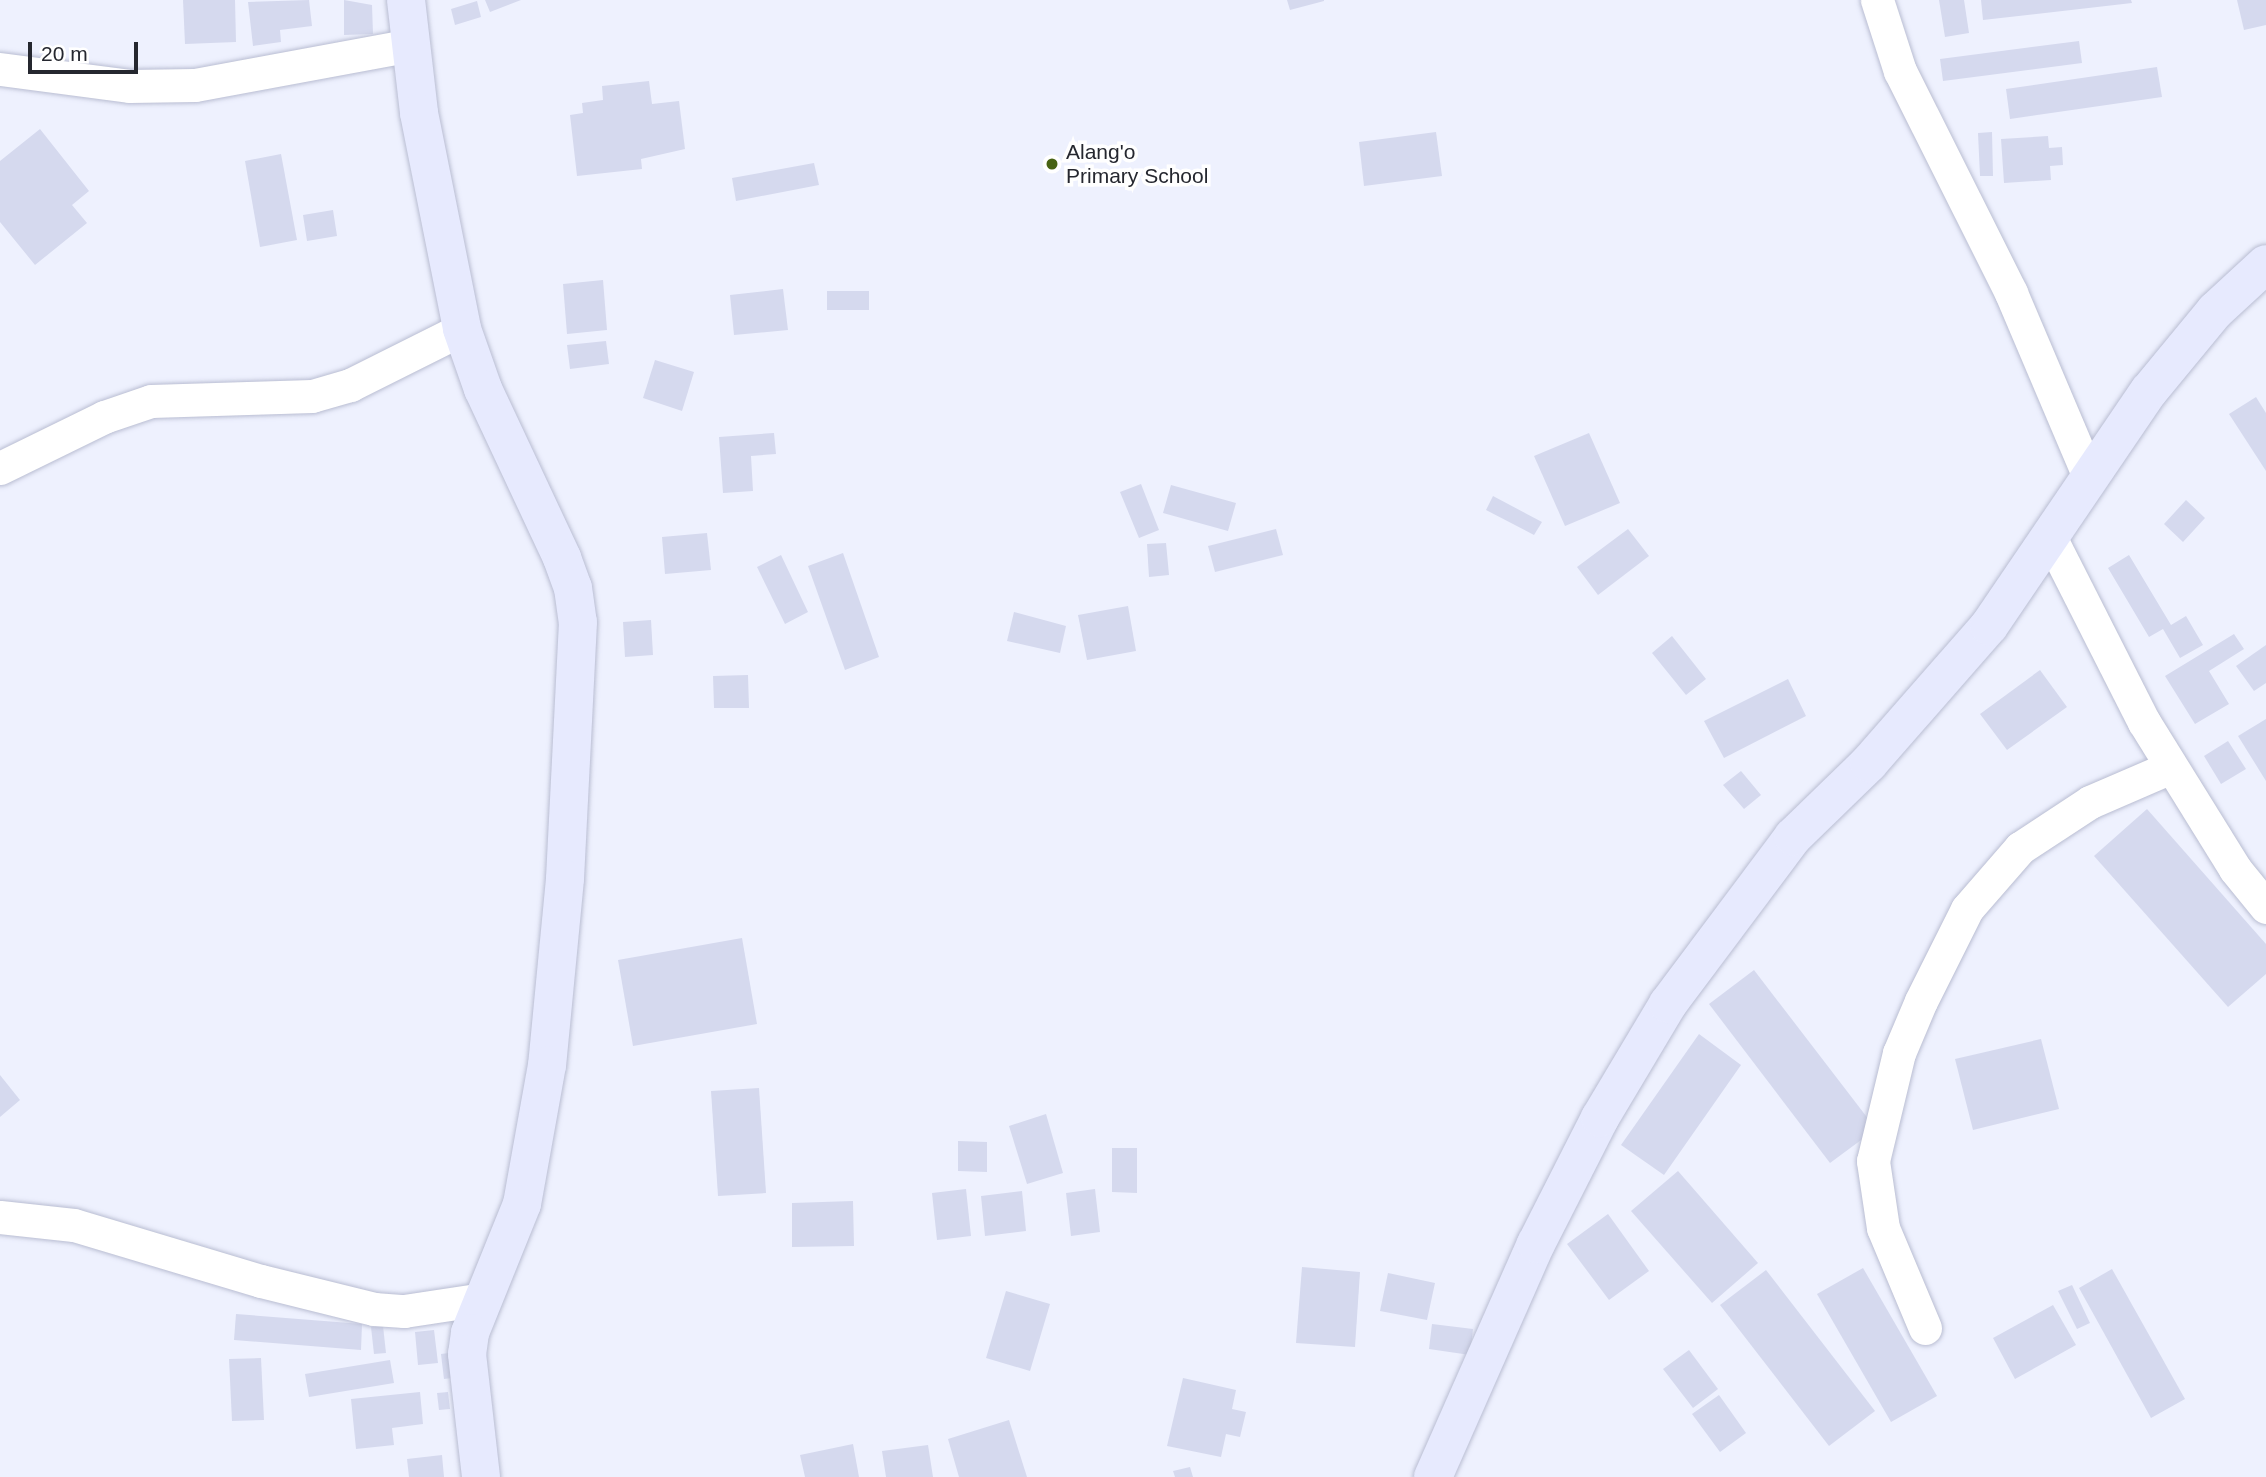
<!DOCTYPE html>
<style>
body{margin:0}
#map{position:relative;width:2266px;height:1477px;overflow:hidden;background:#eef1fe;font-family:Arial,sans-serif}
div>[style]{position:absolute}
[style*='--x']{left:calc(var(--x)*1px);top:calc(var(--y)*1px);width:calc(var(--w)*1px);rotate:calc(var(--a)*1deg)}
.building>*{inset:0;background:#d5d9ee}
.roads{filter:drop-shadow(0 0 2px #b9bdd2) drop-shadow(0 0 2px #b9bdd2)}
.street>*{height:33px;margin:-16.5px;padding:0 16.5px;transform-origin:16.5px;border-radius:16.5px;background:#fff}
.secondary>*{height:38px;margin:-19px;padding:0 19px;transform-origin:19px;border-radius:19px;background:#e7eafe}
.dots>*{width:19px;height:19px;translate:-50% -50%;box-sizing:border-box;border:4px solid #fff;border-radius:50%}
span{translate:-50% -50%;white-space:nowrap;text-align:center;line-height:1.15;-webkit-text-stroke:7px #fff;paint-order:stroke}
.poi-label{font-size:21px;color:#25272f}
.left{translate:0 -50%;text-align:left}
.scale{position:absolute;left:28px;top:42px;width:110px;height:32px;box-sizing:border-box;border:4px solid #25272f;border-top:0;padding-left:9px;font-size:21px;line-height:24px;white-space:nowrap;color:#25272f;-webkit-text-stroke:5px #fff;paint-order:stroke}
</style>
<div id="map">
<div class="building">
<div style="clip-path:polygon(183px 0,235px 0,236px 42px,185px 44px)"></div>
<div style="clip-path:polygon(309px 0,312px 26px,280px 30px,281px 42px,253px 46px,248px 2px)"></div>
<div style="clip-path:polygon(344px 0,372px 5px,373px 34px,344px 35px)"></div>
<div style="clip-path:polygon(485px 0,521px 0,490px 12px)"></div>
<div style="clip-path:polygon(1287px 0,1324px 0,1324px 1px,1290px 10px)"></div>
<div style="clip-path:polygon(1939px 0,1964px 0,1969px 33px,1945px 37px)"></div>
<div style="clip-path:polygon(1981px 0,2131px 0,2132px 3px,1983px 20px)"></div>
<div style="clip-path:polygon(2237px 0,2266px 0,2266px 25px,2244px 30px)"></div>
<div style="clip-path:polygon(477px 1px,481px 17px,455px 25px,451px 9px)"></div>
<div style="clip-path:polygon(2079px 41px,2082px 63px,1943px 81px,1940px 59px)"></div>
<div style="clip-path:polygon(2157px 67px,2162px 97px,2010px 119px,2006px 89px)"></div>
<div style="clip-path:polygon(649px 81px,652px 104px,679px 101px,685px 149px,641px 159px,642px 169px,577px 176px,570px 115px,583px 113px,582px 103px,603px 100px,602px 86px)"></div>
<div style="clip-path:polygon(40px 129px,89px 191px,72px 205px,87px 223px,35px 265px,0 222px,0 161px)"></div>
<div style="clip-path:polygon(1436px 132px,1442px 176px,1364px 186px,1359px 142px)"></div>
<div style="clip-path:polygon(1992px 132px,1993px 176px,1980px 176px,1978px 133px)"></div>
<div style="clip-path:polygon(2048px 136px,2049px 148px,2062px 147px,2063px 165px,2050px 166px,2051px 180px,2004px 183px,2001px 139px)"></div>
<div style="clip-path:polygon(281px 154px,297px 240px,260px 247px,245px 161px)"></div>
<div style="clip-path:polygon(814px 163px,819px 185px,736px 201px,732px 178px)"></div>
<div style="clip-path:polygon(333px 210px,337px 236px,307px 241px,303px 215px)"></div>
<div style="clip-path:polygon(603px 280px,607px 330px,567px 334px,563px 284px)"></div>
<div style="clip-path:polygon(783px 289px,788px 330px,734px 335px,730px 295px)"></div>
<div style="clip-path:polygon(827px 291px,869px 291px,869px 310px,827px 310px)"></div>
<div style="clip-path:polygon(606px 341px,609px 364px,570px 369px,567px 345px)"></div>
<div style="clip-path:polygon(655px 360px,694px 372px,682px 411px,643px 398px)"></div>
<div style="clip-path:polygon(2256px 397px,2266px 413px,2266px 471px,2229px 414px)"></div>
<div style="clip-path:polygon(774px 433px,776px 454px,751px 456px,753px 491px,723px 493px,719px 437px)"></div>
<div style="clip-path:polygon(1589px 433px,1620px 503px,1565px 526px,1534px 456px)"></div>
<div style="clip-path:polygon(1141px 484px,1159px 530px,1139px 538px,1120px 492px)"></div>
<div style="clip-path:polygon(1171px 485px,1236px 503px,1228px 531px,1163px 513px)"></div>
<div style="clip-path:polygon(1493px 496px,1542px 522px,1534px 535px,1486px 510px)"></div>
<div style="clip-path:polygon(2186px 500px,2205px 518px,2183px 542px,2164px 524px)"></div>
<div style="clip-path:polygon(1276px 529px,1283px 555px,1215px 572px,1208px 546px)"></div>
<div style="clip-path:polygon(1628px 529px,1649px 556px,1598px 595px,1577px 567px)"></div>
<div style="clip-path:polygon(707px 533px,711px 570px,665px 574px,662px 537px)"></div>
<div style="clip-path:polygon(1166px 543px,1169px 575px,1149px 577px,1147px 544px)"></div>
<div style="clip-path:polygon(843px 553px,879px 657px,845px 670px,808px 566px)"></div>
<div style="clip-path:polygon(781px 555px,808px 612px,785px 624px,757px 567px)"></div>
<div style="clip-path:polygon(2129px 555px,2171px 625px,2186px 616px,2203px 645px,2180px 658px,2163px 629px,2149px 637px,2108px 568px)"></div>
<div style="clip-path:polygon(1128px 606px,1136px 651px,1087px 660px,1078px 615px)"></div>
<div style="clip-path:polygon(1014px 612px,1066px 626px,1060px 653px,1007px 641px)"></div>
<div style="clip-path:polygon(651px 620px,653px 655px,625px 657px,623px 622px)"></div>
<div style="clip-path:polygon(2234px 634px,2244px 649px,2209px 671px,2229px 704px,2195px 724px,2165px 676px)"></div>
<div style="clip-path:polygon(1672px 636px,1706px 679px,1686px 695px,1652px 653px)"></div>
<div style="clip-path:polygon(2266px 645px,2266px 683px,2254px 691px,2236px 666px)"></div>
<div style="clip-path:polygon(2040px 670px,2067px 707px,2007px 750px,1980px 714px)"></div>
<div style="clip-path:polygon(748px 675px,749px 708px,714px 708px,713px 676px)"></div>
<div style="clip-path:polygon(1788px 679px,1806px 716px,1724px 758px,1704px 721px)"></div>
<div style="clip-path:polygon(2266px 719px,2266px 781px,2238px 736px)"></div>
<div style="clip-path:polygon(2228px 741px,2246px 769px,2221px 784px,2204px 756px)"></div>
<div style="clip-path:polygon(1741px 771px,1761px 795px,1744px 809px,1723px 785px)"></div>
<div style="clip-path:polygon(2147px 809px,2266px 944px,2266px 974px,2228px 1007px,2094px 856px)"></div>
<div style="clip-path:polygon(742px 938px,757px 1024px,633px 1046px,618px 960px)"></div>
<div style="clip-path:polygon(1754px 970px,1876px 1129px,1830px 1163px,1709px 1004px)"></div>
<div style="clip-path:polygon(1699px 1034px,1741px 1065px,1664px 1175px,1621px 1145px)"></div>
<div style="clip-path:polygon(2041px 1039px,2059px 1109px,1973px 1130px,1955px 1059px)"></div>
<div style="clip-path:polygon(0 1075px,20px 1100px,0 1117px)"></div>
<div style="clip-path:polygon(759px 1088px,766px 1193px,718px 1196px,711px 1091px)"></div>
<div style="clip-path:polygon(1046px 1114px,1063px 1173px,1027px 1184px,1009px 1126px)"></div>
<div style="clip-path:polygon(958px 1141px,987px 1142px,987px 1172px,958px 1171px)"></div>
<div style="clip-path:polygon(1112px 1148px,1137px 1148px,1137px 1193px,1112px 1192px)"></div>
<div style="clip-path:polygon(1678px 1171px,1758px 1263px,1712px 1303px,1631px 1211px)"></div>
<div style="clip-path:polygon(966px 1189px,971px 1236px,937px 1240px,932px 1193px)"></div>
<div style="clip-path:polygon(1095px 1189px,1100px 1232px,1071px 1236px,1066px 1193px)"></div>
<div style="clip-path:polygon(1022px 1191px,1026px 1231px,985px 1236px,981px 1196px)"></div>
<div style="clip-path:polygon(853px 1201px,854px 1246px,792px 1247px,792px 1203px)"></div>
<div style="clip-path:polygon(1608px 1214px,1649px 1271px,1609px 1300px,1567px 1244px)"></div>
<div style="clip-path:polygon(1302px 1267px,1360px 1272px,1355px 1347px,1296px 1343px)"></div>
<div style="clip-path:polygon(1863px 1268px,1937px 1396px,1891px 1422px,1817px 1294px)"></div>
<div style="clip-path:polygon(2112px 1269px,2185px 1399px,2151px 1418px,2079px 1288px)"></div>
<div style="clip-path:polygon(1766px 1270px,1875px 1411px,1829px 1446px,1720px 1305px)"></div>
<div style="clip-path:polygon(1388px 1273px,1435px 1283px,1427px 1320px,1380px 1311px)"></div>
<div style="clip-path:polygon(2072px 1285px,2090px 1323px,2077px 1329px,2058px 1291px)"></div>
<div style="clip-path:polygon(1006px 1291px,1050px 1304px,1030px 1371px,986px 1358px)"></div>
<div style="clip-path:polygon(2053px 1305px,2076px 1345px,2015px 1379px,1993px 1338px)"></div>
<div style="clip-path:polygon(236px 1314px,362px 1324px,361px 1350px,234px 1340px)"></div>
<div style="clip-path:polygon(1432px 1324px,1473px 1329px,1470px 1355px,1429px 1349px)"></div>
<div style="clip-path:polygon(383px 1326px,386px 1353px,374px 1354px,371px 1327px)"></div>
<div style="clip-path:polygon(434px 1330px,438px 1363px,418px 1365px,415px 1332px)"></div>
<div style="clip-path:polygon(1689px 1350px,1718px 1389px,1693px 1408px,1663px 1369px)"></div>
<div style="clip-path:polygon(457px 1352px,460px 1377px,444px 1379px,441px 1354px)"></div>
<div style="clip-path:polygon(261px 1358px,264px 1420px,232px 1421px,229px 1359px)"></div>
<div style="clip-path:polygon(390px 1360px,394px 1383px,309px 1397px,305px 1374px)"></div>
<div style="clip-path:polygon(1183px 1378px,1236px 1390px,1232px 1409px,1246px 1412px,1240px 1437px,1226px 1434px,1221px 1457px,1167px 1446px)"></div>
<div style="clip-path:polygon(420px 1392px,423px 1424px,392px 1428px,394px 1445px,356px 1449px,351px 1399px)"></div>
<div style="clip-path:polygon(448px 1392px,450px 1409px,439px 1410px,437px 1393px)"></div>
<div style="clip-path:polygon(1719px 1395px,1746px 1433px,1720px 1452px,1692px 1414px)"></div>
<div style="clip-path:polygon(1009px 1420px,1027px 1477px,959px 1477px,948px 1439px)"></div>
<div style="clip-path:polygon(853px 1444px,859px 1477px,805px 1477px,800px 1455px)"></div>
<div style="clip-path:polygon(928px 1445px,933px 1477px,886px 1477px,882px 1451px)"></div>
<div style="clip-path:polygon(442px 1455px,444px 1477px,409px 1477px,407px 1459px)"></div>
<div style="clip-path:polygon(1190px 1467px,1193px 1477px,1175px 1477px,1173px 1471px)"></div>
</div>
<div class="roads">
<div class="street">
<div style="--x:1877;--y:0;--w:75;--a:72.1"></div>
<div style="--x:1900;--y:71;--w:248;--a:63.4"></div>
<div style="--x:2011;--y:293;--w:200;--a:67"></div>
<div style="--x:0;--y:69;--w:130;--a:7.5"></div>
<div style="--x:129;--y:86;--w:66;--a:-0.9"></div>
<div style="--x:195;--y:85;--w:220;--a:-10.5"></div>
<div style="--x:0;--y:468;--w:116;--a:-26.1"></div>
<div style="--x:104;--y:417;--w:50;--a:-18.8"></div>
<div style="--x:151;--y:401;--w:161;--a:-1.8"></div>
<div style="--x:312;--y:396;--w:40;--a:-16"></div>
<div style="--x:350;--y:385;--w:125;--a:-26.6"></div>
<div style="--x:2051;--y:539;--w:205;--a:63.1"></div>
<div style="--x:2144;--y:722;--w:173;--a:58.2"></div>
<div style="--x:2235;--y:869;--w:49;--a:50.8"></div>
<div style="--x:0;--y:1217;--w:74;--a:6.2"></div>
<div style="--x:74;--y:1225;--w:195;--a:16.7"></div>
<div style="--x:261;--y:1281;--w:116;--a:13.9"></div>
<div style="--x:374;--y:1309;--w:30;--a:4"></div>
<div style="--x:404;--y:1311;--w:80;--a:-8.6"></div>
<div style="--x:1925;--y:1328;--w:108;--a:-112.8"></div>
<div style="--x:1883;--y:1228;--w:68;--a:-98.5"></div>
<div style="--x:1873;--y:1161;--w:111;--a:-76.5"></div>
<div style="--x:1899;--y:1053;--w:56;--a:-67.1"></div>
<div style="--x:1921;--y:1001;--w:103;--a:-63.4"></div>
<div style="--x:1967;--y:909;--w:81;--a:-49"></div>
<div style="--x:2020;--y:848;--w:84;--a:-33.3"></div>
<div style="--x:2090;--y:802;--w:88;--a:-23.4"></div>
</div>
<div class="secondary">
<div style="--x:406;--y:0;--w:114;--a:83.4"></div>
<div style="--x:419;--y:113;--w:220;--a:78.7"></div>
<div style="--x:462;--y:329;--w:64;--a:70.7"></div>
<div style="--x:483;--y:389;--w:187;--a:64.9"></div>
<div style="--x:562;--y:558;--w:32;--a:70"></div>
<div style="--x:573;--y:588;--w:34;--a:82"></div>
<div style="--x:578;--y:622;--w:257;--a:92.9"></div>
<div style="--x:565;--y:879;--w:187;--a:95.5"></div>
<div style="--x:547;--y:1065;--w:141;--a:100.2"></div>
<div style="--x:522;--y:1204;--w:139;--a:112"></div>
<div style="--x:470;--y:1333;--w:21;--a:98"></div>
<div style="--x:467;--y:1354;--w:124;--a:83.5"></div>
<div style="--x:1433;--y:1477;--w:255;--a:-66.2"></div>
<div style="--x:1536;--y:1244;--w:141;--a:-63.1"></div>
<div style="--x:1600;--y:1118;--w:133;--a:-59.2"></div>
<div style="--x:1668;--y:1004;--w:209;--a:-53.2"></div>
<div style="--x:1793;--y:837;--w:106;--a:-44.2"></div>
<div style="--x:1869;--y:763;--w:182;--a:-48.8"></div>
<div style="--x:1989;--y:626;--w:284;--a:-55.8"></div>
<div style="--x:2149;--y:391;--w:104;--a:-50.5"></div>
<div style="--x:2215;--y:311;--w:69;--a:-42.7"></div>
</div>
</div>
<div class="dots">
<div style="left:1052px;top:164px;background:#476213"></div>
</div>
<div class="poi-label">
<span class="left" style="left:1066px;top:164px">Alang'o<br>Primary School</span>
</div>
<div class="scale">20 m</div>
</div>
